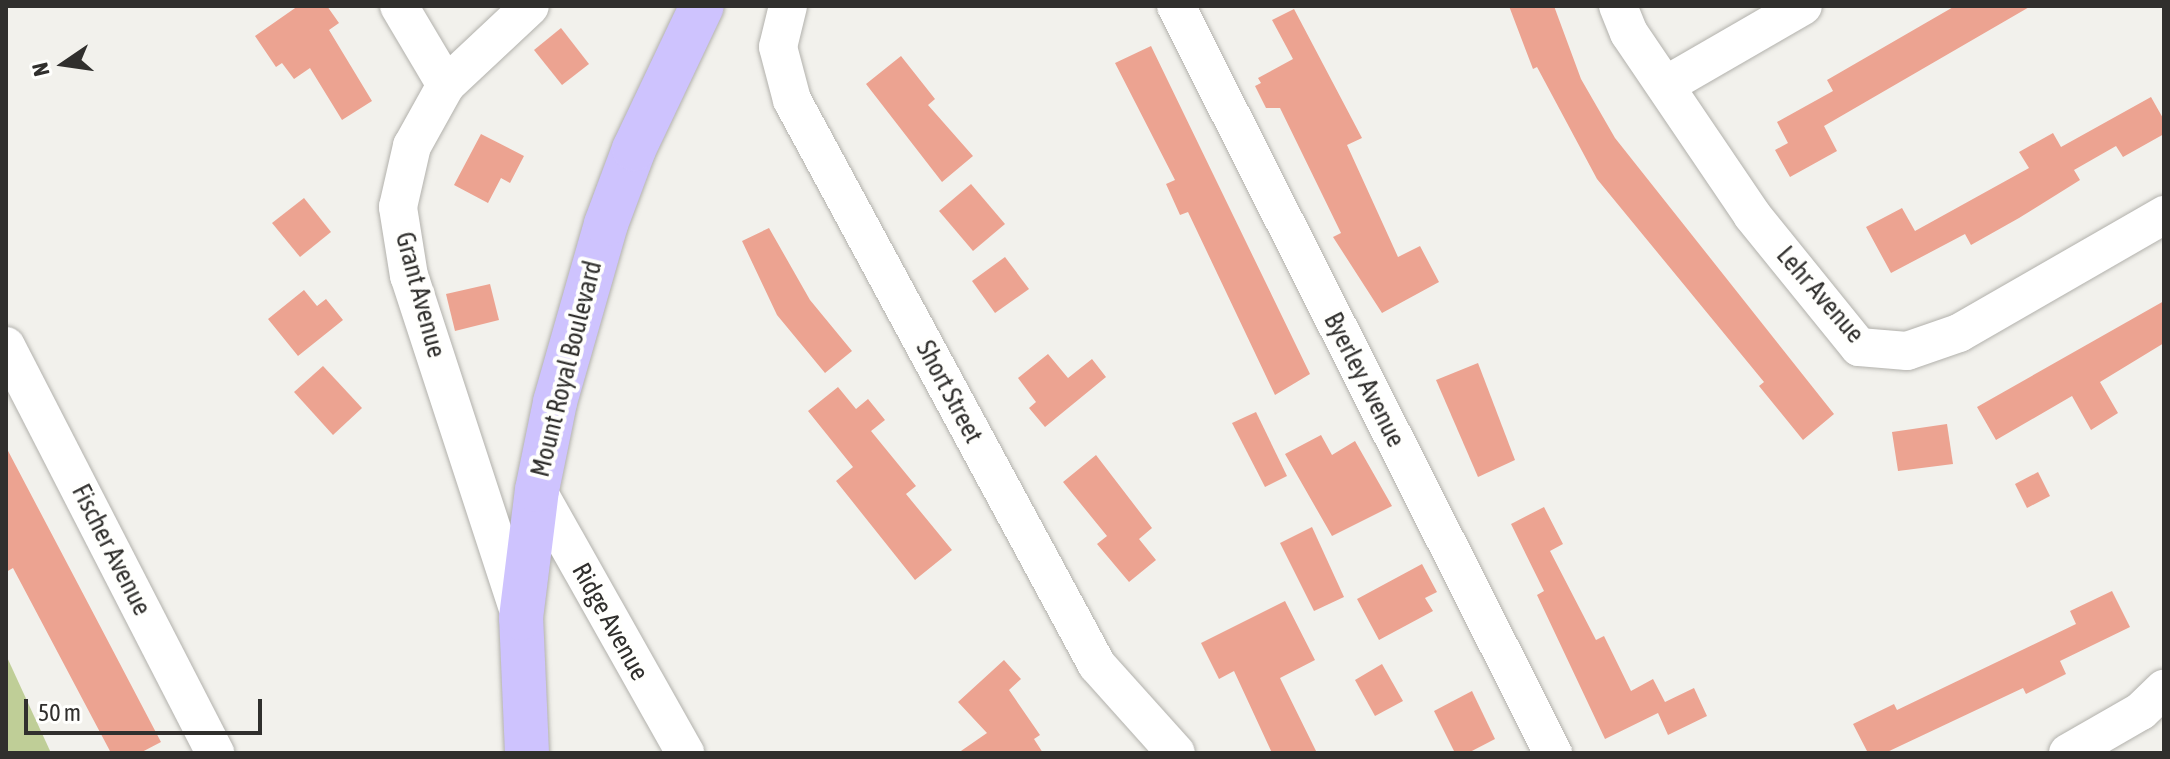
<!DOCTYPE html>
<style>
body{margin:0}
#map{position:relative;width:2170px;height:759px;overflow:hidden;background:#f2f1ec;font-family:"Asap Condensed",sans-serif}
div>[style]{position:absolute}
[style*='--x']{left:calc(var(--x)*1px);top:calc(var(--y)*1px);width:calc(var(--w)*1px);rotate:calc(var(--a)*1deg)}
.green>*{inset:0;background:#bfce97}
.building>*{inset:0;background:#eca391}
.roads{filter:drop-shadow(0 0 2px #b2b1ac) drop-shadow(0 0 2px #b2b1ac)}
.minor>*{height:38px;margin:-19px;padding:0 19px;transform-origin:19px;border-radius:19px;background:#fff}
.major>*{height:44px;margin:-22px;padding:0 22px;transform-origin:22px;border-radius:22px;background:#cec3fe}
span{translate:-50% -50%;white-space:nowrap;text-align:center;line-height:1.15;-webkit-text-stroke:8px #fffffd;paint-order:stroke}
.street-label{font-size:26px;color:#302f2d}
.frame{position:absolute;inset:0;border:8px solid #302f2d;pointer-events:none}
.north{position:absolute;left:24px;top:24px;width:80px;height:80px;-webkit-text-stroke:6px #fffffd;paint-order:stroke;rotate:257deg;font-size:22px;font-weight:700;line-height:32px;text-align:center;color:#302f2d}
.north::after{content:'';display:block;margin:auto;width:28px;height:36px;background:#302f2d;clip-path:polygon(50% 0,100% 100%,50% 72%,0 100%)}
.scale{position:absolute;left:24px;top:699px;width:238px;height:36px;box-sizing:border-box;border:4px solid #302f2d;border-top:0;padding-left:10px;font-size:24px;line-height:28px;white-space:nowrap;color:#302f2d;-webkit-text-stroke:6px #fffffd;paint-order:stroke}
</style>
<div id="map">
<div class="green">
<div style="clip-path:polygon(6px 655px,51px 753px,6px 753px)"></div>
</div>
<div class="building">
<div style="clip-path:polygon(298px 6px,327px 6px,339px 23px,329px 30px,372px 101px,342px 120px,310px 68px,294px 79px,282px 63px,276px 67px,255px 36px)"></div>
<div style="clip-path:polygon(1509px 6px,1554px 6px,1581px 79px,1615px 138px,1834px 414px,1803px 440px,1759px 386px,1764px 382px,1597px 179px,1537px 67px,1533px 69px)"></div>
<div style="clip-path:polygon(1955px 6px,2031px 6px,1824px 126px,1837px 151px,1790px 177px,1775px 150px,1788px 143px,1777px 122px,1833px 91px,1827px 80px)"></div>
<div style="clip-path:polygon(1294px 9px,1362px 138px,1347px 145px,1398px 257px,1420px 246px,1439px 282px,1382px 313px,1333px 237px,1341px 233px,1280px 108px,1266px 108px,1255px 86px,1261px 83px,1258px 78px,1293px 59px,1272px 20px)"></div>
<div style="clip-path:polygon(561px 28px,589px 64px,562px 85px,534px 50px)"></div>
<div style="clip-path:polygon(1151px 46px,1310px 374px,1275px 395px,1188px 212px,1180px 215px,1166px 184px,1175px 180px,1115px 63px)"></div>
<div style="clip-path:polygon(901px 56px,935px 99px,928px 105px,973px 156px,942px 182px,866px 84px)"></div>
<div style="clip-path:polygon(2151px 97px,2164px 120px,2164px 134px,2123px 157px,2116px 146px,2074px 170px,2080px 180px,2019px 218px,1971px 245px,1965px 234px,1891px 273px,1866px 227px,1902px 208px,1915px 231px,2029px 168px,2019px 152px,2053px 133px,2061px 147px)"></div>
<div style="clip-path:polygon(481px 134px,524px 156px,510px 183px,501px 178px,488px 203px,454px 185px)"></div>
<div style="clip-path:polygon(971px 184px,1005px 224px,973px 251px,939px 211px)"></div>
<div style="clip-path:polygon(304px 198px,331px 232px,300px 257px,272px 223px)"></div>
<div style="clip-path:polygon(769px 228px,810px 300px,852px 351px,825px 373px,777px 315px,742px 241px)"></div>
<div style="clip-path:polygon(1005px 257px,1029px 289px,995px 313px,972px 281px)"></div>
<div style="clip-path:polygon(490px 284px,499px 320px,455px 331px,446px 294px)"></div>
<div style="clip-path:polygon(304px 290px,317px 306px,326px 299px,343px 320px,298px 356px,268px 319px)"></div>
<div style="clip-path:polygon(2164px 301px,2164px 343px,2100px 382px,2118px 413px,2091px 430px,2072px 396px,1996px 440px,1977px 407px)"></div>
<div style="clip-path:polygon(1048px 354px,1068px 378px,1092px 359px,1106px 377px,1045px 427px,1029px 408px,1036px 402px,1018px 378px)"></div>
<div style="clip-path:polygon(1478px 363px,1515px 460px,1478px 477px,1436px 380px)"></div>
<div style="clip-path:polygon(323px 366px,362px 408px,333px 435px,294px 392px)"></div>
<div style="clip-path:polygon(838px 387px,856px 409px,868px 399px,885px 420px,871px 431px,916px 486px,906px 494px,952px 550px,915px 580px,836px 481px,853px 467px,808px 411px)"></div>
<div style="clip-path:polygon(1256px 412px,1287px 476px,1265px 487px,1232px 423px)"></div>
<div style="clip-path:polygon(1947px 424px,1953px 464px,1898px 471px,1892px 432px)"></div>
<div style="clip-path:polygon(1321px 435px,1332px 455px,1355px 441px,1392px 506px,1332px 536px,1285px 454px)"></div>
<div style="clip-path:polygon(6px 447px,161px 742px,140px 753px,111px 753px,13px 568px,6px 572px)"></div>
<div style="clip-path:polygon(1096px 455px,1152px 528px,1139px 539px,1156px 560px,1129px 582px,1097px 544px,1107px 536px,1063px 482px)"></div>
<div style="clip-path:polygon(2038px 472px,2050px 496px,2027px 508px,2015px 484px)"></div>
<div style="clip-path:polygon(1544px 507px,1563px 544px,1550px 551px,1596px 640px,1604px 636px,1631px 691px,1653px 679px,1665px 702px,1694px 688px,1707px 716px,1668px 735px,1658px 713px,1605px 739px,1537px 595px,1544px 591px,1511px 524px)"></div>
<div style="clip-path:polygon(1312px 527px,1344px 597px,1314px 611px,1280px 543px)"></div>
<div style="clip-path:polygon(1422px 564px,1437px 592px,1425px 598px,1433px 611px,1379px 640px,1357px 599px)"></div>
<div style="clip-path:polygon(2112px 591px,2130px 627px,2060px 661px,2066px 674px,2026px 694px,2023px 688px,1885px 753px,1868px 753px,1853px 724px,1894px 704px,1897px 710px,2076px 624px,2070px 611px)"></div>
<div style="clip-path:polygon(1285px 601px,1315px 660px,1280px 678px,1317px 753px,1272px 753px,1234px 671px,1219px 679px,1201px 643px)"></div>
<div style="clip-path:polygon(1004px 660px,1021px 679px,1009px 690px,1040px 735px,1034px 739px,1043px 753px,958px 753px,987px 733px,958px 702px)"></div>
<div style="clip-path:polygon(1382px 664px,1403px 701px,1375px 716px,1355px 680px)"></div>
<div style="clip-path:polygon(1472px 691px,1495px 739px,1468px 753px,1455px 753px,1434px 711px)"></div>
</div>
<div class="roads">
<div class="minor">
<div style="--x:399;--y:6;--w:92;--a:59.3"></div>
<div style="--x:788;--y:6;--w:42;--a:103.7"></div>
<div style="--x:778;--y:47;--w:55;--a:75.2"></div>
<div style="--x:792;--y:100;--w:642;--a:61.64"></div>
<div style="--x:1097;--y:665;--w:118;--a:48.1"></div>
<div style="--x:1176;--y:6;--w:837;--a:63.22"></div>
<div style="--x:1618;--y:6;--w:29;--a:68"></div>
<div style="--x:1629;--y:33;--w:220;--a:55.9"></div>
<div style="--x:1752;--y:215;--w:170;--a:51"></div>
<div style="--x:1859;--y:347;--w:48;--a:4.8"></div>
<div style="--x:1907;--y:351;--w:55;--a:-19.1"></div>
<div style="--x:1959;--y:333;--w:237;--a:-29.9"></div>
<div style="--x:1666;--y:85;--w:158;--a:-30"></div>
<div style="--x:6;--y:346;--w:458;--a:62.8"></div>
<div style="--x:537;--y:490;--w:302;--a:60.6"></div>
<div style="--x:521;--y:618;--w:360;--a:-108.1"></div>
<div style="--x:409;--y:276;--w:70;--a:-99.1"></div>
<div style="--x:398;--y:207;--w:63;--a:-77.1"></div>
<div style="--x:412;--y:146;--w:70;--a:-60.9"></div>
<div style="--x:446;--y:85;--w:115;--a:-43.2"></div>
<div style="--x:2068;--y:753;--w:84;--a:-29.9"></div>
<div style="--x:2141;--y:711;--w:32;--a:-44"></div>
</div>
<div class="major">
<div style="--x:527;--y:753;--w:135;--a:-92.5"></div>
<div style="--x:521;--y:618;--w:129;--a:-82.9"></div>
<div style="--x:537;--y:490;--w:90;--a:-78.4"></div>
<div style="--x:555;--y:402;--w:185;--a:-74"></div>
<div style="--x:606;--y:224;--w:80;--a:-69.5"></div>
<div style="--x:634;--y:149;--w:158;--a:-64.6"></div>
</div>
</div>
<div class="street-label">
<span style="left:420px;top:295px;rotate:75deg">Grant Avenue</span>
<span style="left:1820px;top:295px;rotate:49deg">Lehr Avenue</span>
<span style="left:567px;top:369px;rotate:-76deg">Mount Royal Boulevard</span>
<span style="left:1364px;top:380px;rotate:63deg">Byerley Avenue</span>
<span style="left:949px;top:392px;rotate:62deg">Short Street</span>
<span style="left:111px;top:550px;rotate:63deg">Fischer Avenue</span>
<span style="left:610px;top:622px;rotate:61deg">Ridge Avenue</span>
</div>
<div class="frame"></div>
<div class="north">N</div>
<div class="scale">50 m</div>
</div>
